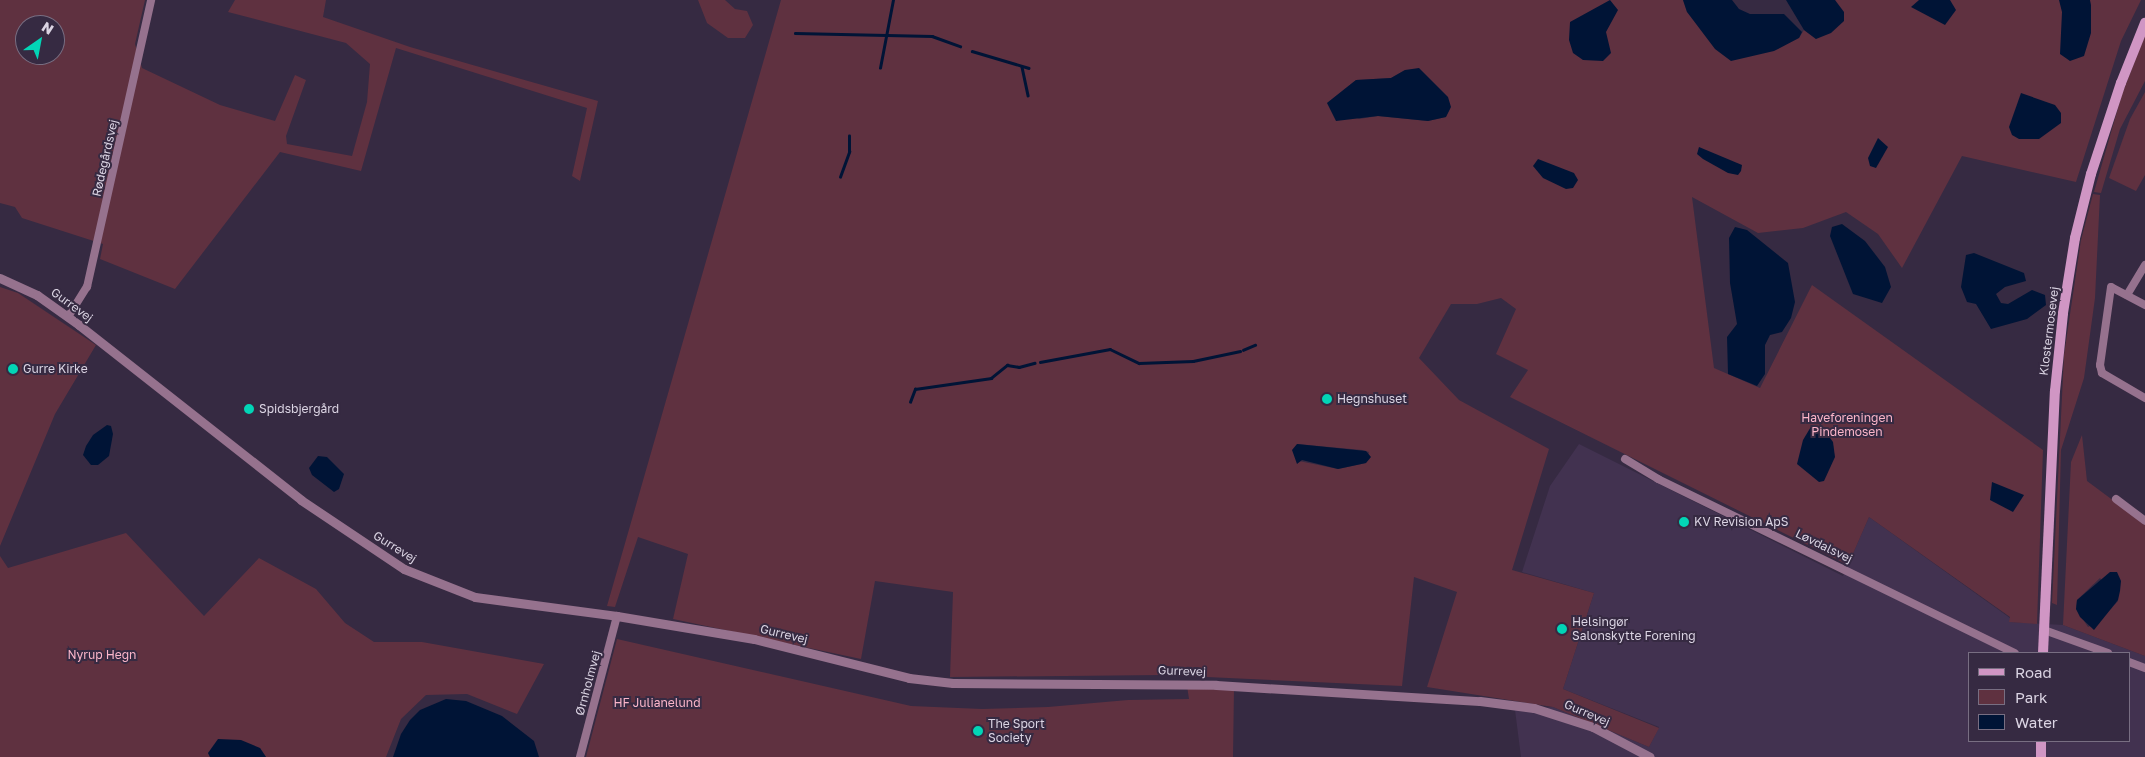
<!DOCTYPE html>
<meta charset="utf-8">
<style>
body{margin:0}
#map{position:relative;width:2145px;height:757px;overflow:hidden;background:#362a42;font-family:"Golos Text",sans-serif}
div>[style]{position:absolute}
[style*='--x']{left:calc(var(--x)*1px);top:calc(var(--y)*1px);width:calc(var(--w)*1px);rotate:calc(var(--a)*1deg)}
.built>*{inset:0;background:#423250}
.green>*{inset:0;background:#5f3140}
.water>*{inset:0;background:#001436}
.stream>*{height:2.5px;margin:-1.25px;padding:0 1.25px;transform-origin:1.25px;border-radius:1.25px;background:#001436}
.minor>*{height:8px;margin:-4px;padding:0 4px;transform-origin:4px;border-radius:4px;background:#96728e}
.tertiary>*{height:9px;margin:-4.5px;padding:0 4.5px;transform-origin:4.5px;border-radius:4.5px;background:#96728e}
.secondary>*{height:10px;margin:-5px;padding:0 5px;transform-origin:5px;border-radius:5px;background:#d096c4}
.dots>*{width:14px;height:14px;translate:-50% -50%;box-sizing:border-box;border:2px solid #362a42;border-radius:50%}
span{translate:-50% -50%;white-space:nowrap;text-align:center;line-height:1.15;-webkit-text-stroke:4px #362a42;paint-order:stroke}
.street-label{font-size:12px;color:#dbd4e3}
.poi-label{font-size:12px;color:#dbd4e3}
.left{translate:0 -50%;text-align:left}
.park-label{font-size:12px;color:#fbb5c9}
.legend{position:absolute;left:1968px;top:652px;width:162px;height:90px;box-sizing:border-box;background:#362a42;border:1px solid #786e82;margin:0;padding:6px 9px;list-style:none;font-size:15px;color:#dbd4e3}
.legend li{display:flex;align-items:center;gap:10px;height:25px}
.legend b{width:25px;border:1px solid #786e82}
.north{position:absolute;left:15px;top:15px;width:50px;height:50px;box-sizing:border-box;background:#362a42;border:1px solid #786e82;border-radius:50%;rotate:33deg;font-size:14px;font-weight:700;line-height:20px;text-align:center;color:#dbd4e3}
.north::after{content:'';display:block;margin:auto;width:18px;height:22px;background:#02d5b6;clip-path:polygon(50% 0,100% 100%,50% 72%,0 100%)}
</style>
<div id="map">
<div class="built">
<div style="clip-path:polygon(evenodd,1579px 444px,1843px 576px,1869px 517px,2010px 618px,2010px 622px,2063px 625px,2145px 656px,2145px 757px,1521px 757px,1515px 710px,1553px 707px,1649px 747px,1659px 727px,1563px 689px,1594px 593px,1522px 572px,1550px 486px,1579px 444px,1969px 653px,2129px 653px,2129px 741px,1969px 741px,1969px 653px)"></div>
</div>
<div class="green">
<div style="clip-path:polygon(evenodd,0 0,145px 0,135px 44px,142px 68px,220px 105px,275px 121px,295px 75px,306px 80px,286px 136px,287px 144px,352px 156px,367px 102px,370px 64px,346px 43px,228px 12px,235px 0,326px 0,323px 17px,410px 47px,598px 101px,580px 181px,572px 176px,587px 108px,396px 48px,361px 171px,280px 152px,175px 289px,100px 259px,103px 244px,22px 218px,15px 207px,0 203px,0 0,25px 25px,55px 25px,55px 55px,25px 55px,25px 25px)"></div>
<div style="clip-path:polygon(698px 0,725px 0,735px 9px,747px 11px,753px 25px,745px 38px,728px 38px,707px 23px)"></div>
<div style="clip-path:polygon(evenodd,781px 0,1683px 0,1687px 12px,1799px 38px,1804px 30px,1816px 39px,1837px 6px,1835px 0,2141px 0,2121px 41px,2076px 182px,1962px 156px,1902px 268px,1878px 234px,1846px 212px,1803px 228px,1758px 233px,1692px 197px,1714px 368px,1760px 388px,1812px 285px,2043px 450px,2037px 624px,2009px 622px,2010px 617px,1869px 517px,1848px 565px,1510px 397px,1528px 370px,1496px 354px,1516px 309px,1501px 298px,1477px 304px,1451px 304px,1419px 358px,1459px 400px,1549px 449px,1512px 570px,1594px 593px,1563px 689px,1659px 728px,1649px 747px,1553px 707px,1427px 687px,1457px 592px,1414px 577px,1402px 686px,1163px 675px,950px 677px,953px 592px,875px 581px,861px 659px,673px 619px,688px 554px,638px 537px,615px 607px,607px 606px,781px 0,1405px 70px,1446px 117px,1428px 121px,1378px 116px,1359px 119px,1327px 103px,1356px 80px,1391px 78px,1405px 70px,781px 0,1297px 444px,1362px 450px,1369px 452px,1366px 463px,1338px 469px,1299px 461px,1297px 444px)"></div>
<div style="clip-path:polygon(2145px 35px,2145px 81px,2120px 129px,2101px 193px,2094px 192px,2122px 94px)"></div>
<div style="clip-path:polygon(2145px 92px,2145px 175px,2136px 191px,2109px 178px,2130px 119px)"></div>
<div style="clip-path:polygon(2093px 194px,2100px 195px,2095px 298px,2084px 378px,2061px 450px,2057px 605px,2052px 603px,2064px 355px,2081px 240px)"></div>
<div style="clip-path:polygon(0 287px,18px 293px,96px 345px,55px 414px,0 546px)"></div>
<div style="clip-path:polygon(evenodd,2082px 435px,2087px 481px,2145px 524px,2145px 656px,2063px 625px,2071px 462px,2082px 435px,2100px 578px,2118px 601px,2100px 621px,2088px 627px,2076px 609px,2077px 600px,2100px 578px)"></div>
<div style="clip-path:polygon(126px 533px,204px 616px,259px 558px,316px 589px,345px 623px,374px 642px,422px 642px,544px 664px,517px 714px,467px 694px,426px 695px,401px 719px,386px 757px,266px 757px,260px 748px,208px 753px,210px 757px,0 757px,0 556px,8px 568px)"></div>
<div style="clip-path:polygon(617px 639px,911px 706px,982px 709px,1048px 707px,1128px 700px,1189px 699px,1187px 686px,1234px 688px,1233px 757px,586px 757px)"></div>
</div>
<div class="water">
<div style="clip-path:polygon(1610px 0,1618px 10px,1606px 32px,1611px 53px,1603px 61px,1583px 60px,1573px 53px,1569px 40px,1570px 22px)"></div>
<div style="clip-path:polygon(1683px 0,1732px 0,1739px 9px,1750px 14px,1784px 14px,1802px 32px,1799px 38px,1774px 51px,1731px 61px,1715px 49px,1687px 12px)"></div>
<div style="clip-path:polygon(1786px 0,1835px 0,1844px 12px,1844px 21px,1831px 33px,1816px 39px,1804px 30px)"></div>
<div style="clip-path:polygon(1919px 0,1950px 0,1956px 10px,1945px 25px,1911px 7px)"></div>
<div style="clip-path:polygon(2059px 0,2090px 0,2091px 5px,2091px 33px,2084px 56px,2070px 61px,2060px 54px,2062px 12px)"></div>
<div style="clip-path:polygon(1419px 68px,1448px 97px,1451px 107px,1446px 117px,1428px 121px,1378px 116px,1336px 121px,1327px 103px,1356px 80px,1391px 78px,1405px 70px)"></div>
<div style="clip-path:polygon(2021px 93px,2055px 105px,2061px 113px,2061px 123px,2039px 139px,2019px 139px,2012px 135px,2009px 127px)"></div>
<div style="clip-path:polygon(1878px 138px,1888px 147px,1876px 168px,1870px 166px,1868px 158px)"></div>
<div style="clip-path:polygon(1699px 147px,1742px 165px,1741px 171px,1738px 175px,1728px 173px,1703px 159px,1697px 154px)"></div>
<div style="clip-path:polygon(1538px 159px,1574px 173px,1578px 180px,1573px 188px,1566px 189px,1543px 178px,1533px 166px)"></div>
<div style="clip-path:polygon(1842px 224px,1865px 241px,1885px 267px,1891px 287px,1882px 303px,1853px 294px,1830px 236px,1832px 227px)"></div>
<div style="clip-path:polygon(1735px 227px,1747px 230px,1788px 263px,1795px 302px,1791px 318px,1782px 332px,1770px 335px,1765px 345px,1765px 374px,1757px 386px,1728px 374px,1727px 337px,1737px 324px,1730px 283px,1729px 238px)"></div>
<div style="clip-path:polygon(1974px 253px,2024px 273px,2026px 281px,2005px 287px,1996px 294px,2001px 303px,2008px 304px,2032px 290px,2045px 295px,2046px 305px,2027px 319px,1991px 329px,1976px 304px,1967px 302px,1961px 287px,1966px 255px)"></div>
<div style="clip-path:polygon(107px 425px,111px 426px,113px 434px,109px 456px,98px 465px,91px 465px,83px 455px,86px 446px,93px 435px)"></div>
<div style="clip-path:polygon(1812px 425px,1825px 431px,1833px 442px,1835px 457px,1824px 481px,1819px 482px,1797px 464px,1803px 440px)"></div>
<div style="clip-path:polygon(1297px 444px,1366px 451px,1371px 457px,1366px 463px,1338px 469px,1302px 460px,1297px 464px,1292px 450px)"></div>
<div style="clip-path:polygon(318px 456px,327px 457px,344px 474px,339px 489px,334px 492px,312px 475px,309px 468px)"></div>
<div style="clip-path:polygon(1992px 482px,2024px 495px,2013px 512px,1990px 500px)"></div>
<div style="clip-path:polygon(2110px 572px,2117px 572px,2121px 581px,2120px 591px,2118px 600px,2094px 630px,2080px 617px,2076px 609px,2077px 600px)"></div>
<div style="clip-path:polygon(446px 699px,466px 701px,502px 716px,534px 741px,539px 757px,393px 757px,401px 734px,410px 720px,420px 710px)"></div>
<div style="clip-path:polygon(218px 739px,241px 740px,260px 748px,266px 757px,210px 757px,208px 753px)"></div>
</div>
<div class="stream">
<div style="--x:795;--y:33;--w:137;--a:1.3"></div>
<div style="--x:932;--y:36;--w:30;--a:20"></div>
<div style="--x:972;--y:51;--w:59;--a:16.6"></div>
<div style="--x:1022;--y:67;--w:29;--a:78"></div>
<div style="--x:880;--y:68;--w:69;--a:-79.2"></div>
<div style="--x:840;--y:177;--w:27;--a:-70"></div>
<div style="--x:849;--y:152;--w:16;--a:-90"></div>
<div style="--x:1243;--y:350;--w:13;--a:-23"></div>
<div style="--x:1040;--y:362;--w:71;--a:-10.5"></div>
<div style="--x:1110;--y:349;--w:32;--a:26"></div>
<div style="--x:1139;--y:363;--w:54;--a:-2.1"></div>
<div style="--x:1193;--y:361;--w:48;--a:-12"></div>
<div style="--x:910;--y:402;--w:14;--a:-69"></div>
<div style="--x:915;--y:389;--w:77;--a:-8.2"></div>
<div style="--x:991;--y:378;--w:21;--a:-39"></div>
<div style="--x:1007;--y:365;--w:12;--a:9"></div>
<div style="--x:1019;--y:367;--w:16;--a:-15"></div>
</div>
<div class="minor">
<div style="--x:2127;--y:295;--w:35;--a:-59"></div>
<div style="--x:2145;--y:305;--w:38;--a:-152"></div>
<div style="--x:2111;--y:287;--w:79;--a:98"></div>
<div style="--x:2100;--y:365;--w:8;--a:76"></div>
<div style="--x:2102;--y:373;--w:50;--a:30.2"></div>
<div style="--x:68;--y:317;--w:36;--a:-58"></div>
<div style="--x:87;--y:287;--w:294;--a:-77.4"></div>
<div style="--x:1625;--y:459;--w:39;--a:31"></div>
<div style="--x:1658;--y:479;--w:397;--a:26"></div>
<div style="--x:2116;--y:499;--w:36;--a:37"></div>
<div style="--x:2044;--y:630;--w:68;--a:19.8"></div>
<div style="--x:2129;--y:662;--w:17;--a:21"></div>
<div style="--x:580;--y:757;--w:146;--a:-75.3"></div>
</div>
<div class="tertiary">
<div style="--x:0;--y:278;--w:41;--a:24.7"></div>
<div style="--x:37;--y:295;--w:52;--a:35.5"></div>
<div style="--x:79;--y:325;--w:283;--a:38.2"></div>
<div style="--x:301;--y:500;--w:124;--a:33.8"></div>
<div style="--x:404;--y:569;--w:76;--a:21.5"></div>
<div style="--x:475;--y:597;--w:143;--a:7.6"></div>
<div style="--x:617;--y:616;--w:139;--a:9.5"></div>
<div style="--x:754;--y:639;--w:160;--a:14.1"></div>
<div style="--x:909;--y:678;--w:44;--a:6.5"></div>
<div style="--x:953;--y:683;--w:263;--a:0.4"></div>
<div style="--x:1216;--y:685;--w:264;--a:3.5"></div>
<div style="--x:1480;--y:701;--w:54;--a:7.4"></div>
<div style="--x:1534;--y:708;--w:62;--a:17.9"></div>
<div style="--x:1593;--y:727;--w:64;--a:27.8"></div>
</div>
<div class="secondary">
<div style="--x:2043;--y:653;--w:262;--a:-87.4"></div>
<div style="--x:2055;--y:391;--w:78;--a:-84.1"></div>
<div style="--x:2063;--y:313;--w:76;--a:-80.9"></div>
<div style="--x:2075;--y:238;--w:66;--a:-76"></div>
<div style="--x:2091;--y:174;--w:96;--a:-71.8"></div>
<div style="--x:2121;--y:83;--w:65;--a:-68.2"></div>
<div style="--x:2041;--y:757;--w:16;--a:-90"></div>
</div>
<div class="dots">
<div style="left:13px;top:369px;background:#02d5b6"></div>
<div style="left:1327px;top:399px;background:#02d5b6"></div>
<div style="left:249px;top:409px;background:#02d5b6"></div>
<div style="left:1684px;top:522px;background:#02d5b6"></div>
<div style="left:1562px;top:629px;background:#02d5b6"></div>
<div style="left:978px;top:731px;background:#02d5b6"></div>
</div>
<div class="street-label">
<span style="left:105px;top:158px;rotate:-77deg">Rødegårdsvej</span>
<span style="left:72px;top:305px;rotate:36deg">Gurrevej</span>
<span style="left:2049px;top:331px;rotate:-83deg">Klostermosevej</span>
<span style="left:1824px;top:546px;rotate:26deg">Løvdalsvej</span>
<span style="left:395px;top:547px;rotate:32deg">Gurrevej</span>
<span style="left:784px;top:634px;rotate:13deg">Gurrevej</span>
<span style="left:1182px;top:671px;rotate:2deg">Gurrevej</span>
<span style="left:588px;top:683px;rotate:-75deg">Ørnholmvej</span>
<span style="left:1587px;top:713px;rotate:23deg">Gurrevej</span>
</div>
<div class="poi-label">
<span class="left" style="left:23px;top:369px">Gurre Kirke</span>
<span class="left" style="left:1337px;top:399px">Hegnshuset</span>
<span class="left" style="left:259px;top:409px">Spidsbjergård</span>
<span class="left" style="left:1694px;top:522px">KV Revision ApS</span>
<span class="left" style="left:1572px;top:629px">Helsingør<br>Salonskytte Forening</span>
<span class="left" style="left:988px;top:731px">The Sport<br>Society</span>
</div>
<div class="park-label">
<span style="left:1847px;top:425px">Haveforeningen<br>Pindemosen</span>
<span style="left:102px;top:655px">Nyrup Hegn</span>
<span style="left:657px;top:703px">HF Julianelund</span>
</div>
<ul class="legend">
<li><b style="height:6px;background:#d096c4"></b>Road</li>
<li><b style="height:14px;background:#5f3140"></b>Park</li>
<li><b style="height:14px;background:#001436"></b>Water</li>
</ul>
<div class="north">N</div>
</div>
